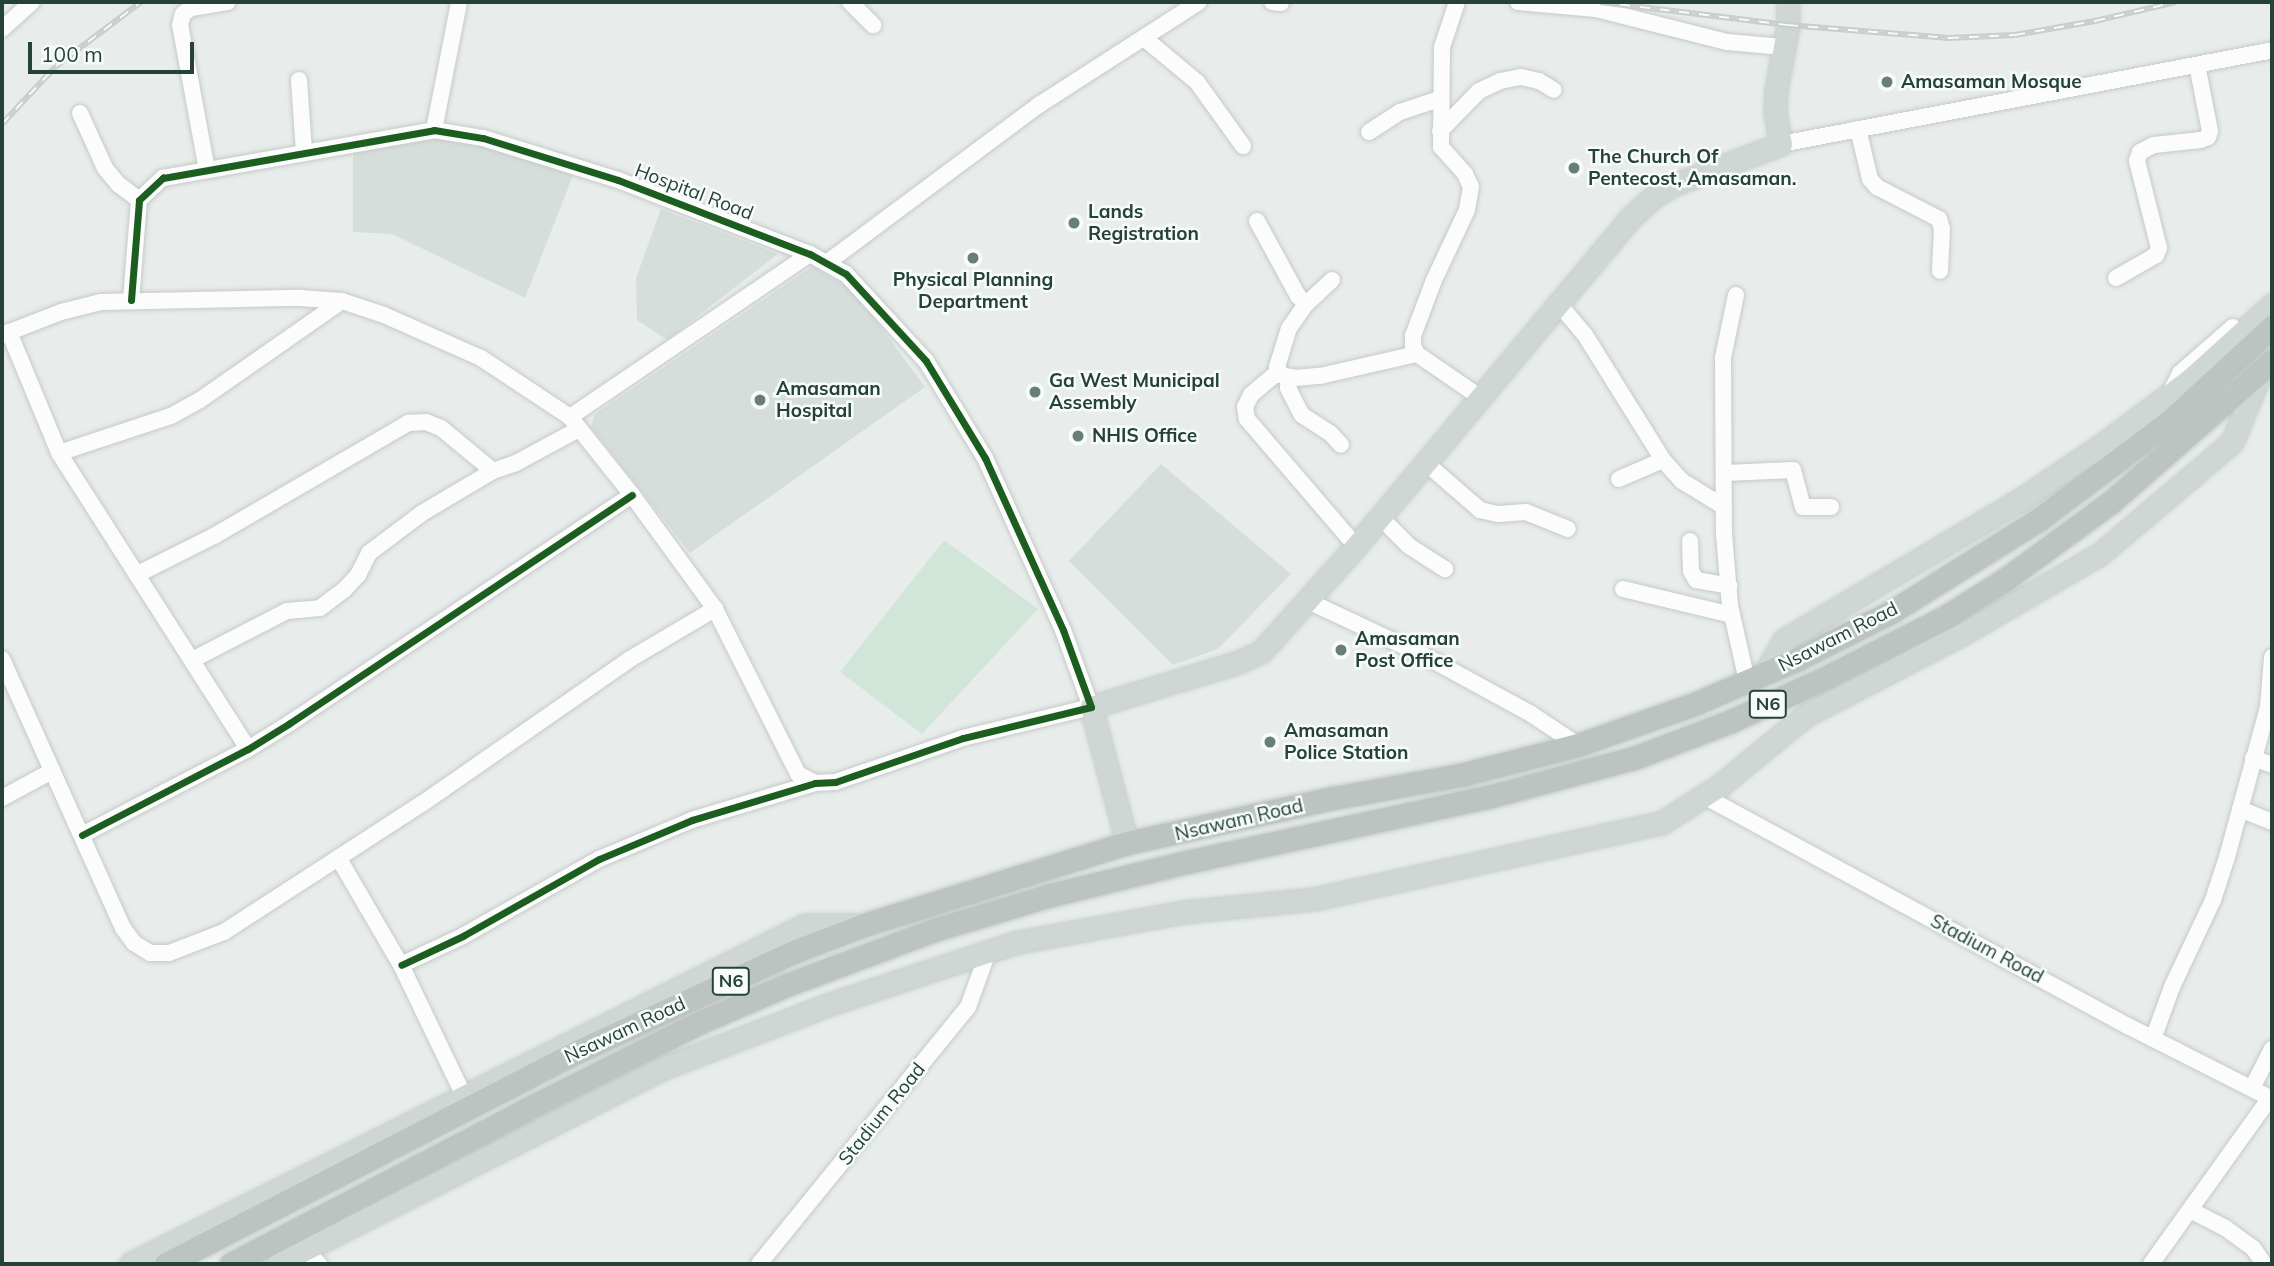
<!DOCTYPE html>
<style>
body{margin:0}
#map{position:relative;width:2274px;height:1266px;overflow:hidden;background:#e8edeb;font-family:Mulish,sans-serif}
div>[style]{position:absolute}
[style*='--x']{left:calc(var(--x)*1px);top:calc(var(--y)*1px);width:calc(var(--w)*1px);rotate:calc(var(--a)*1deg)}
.built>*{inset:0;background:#d6dedb}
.green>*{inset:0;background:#d1e6d8}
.roads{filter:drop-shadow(0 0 2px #c5cac8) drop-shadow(0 0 2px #c5cac8)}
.minor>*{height:16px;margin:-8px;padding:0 8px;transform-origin:8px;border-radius:8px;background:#fcfcfc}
.major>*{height:21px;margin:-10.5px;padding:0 10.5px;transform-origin:10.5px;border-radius:10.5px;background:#cfd7d5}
.highway>*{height:23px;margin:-11.5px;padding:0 11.5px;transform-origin:11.5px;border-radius:11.5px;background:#bcc4c2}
.rail>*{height:6px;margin-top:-3px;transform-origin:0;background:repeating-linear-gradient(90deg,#f7fbf9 0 10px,#c9cdcc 0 20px);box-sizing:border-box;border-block:2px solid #c9cdcc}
.cycleway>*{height:7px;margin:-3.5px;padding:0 3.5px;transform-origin:3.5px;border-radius:3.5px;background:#1b5e20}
.dots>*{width:19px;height:19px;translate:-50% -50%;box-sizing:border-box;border:4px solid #f7fbf9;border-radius:50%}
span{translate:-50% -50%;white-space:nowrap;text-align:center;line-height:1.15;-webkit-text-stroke:5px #f7fbf9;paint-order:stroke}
.shield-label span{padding:2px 5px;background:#f7fbf9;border:2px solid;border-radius:5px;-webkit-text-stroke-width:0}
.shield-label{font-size:18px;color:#24423a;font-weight:700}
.poi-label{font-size:19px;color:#24423a;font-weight:700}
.left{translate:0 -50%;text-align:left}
.street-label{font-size:19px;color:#24423a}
.frame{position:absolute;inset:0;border:4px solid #24423a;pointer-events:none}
.scale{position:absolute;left:28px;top:42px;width:166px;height:32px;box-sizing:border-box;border:4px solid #24423a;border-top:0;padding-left:9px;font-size:21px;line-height:24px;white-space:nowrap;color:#24423a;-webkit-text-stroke:5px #f7fbf9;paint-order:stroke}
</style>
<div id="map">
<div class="built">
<div style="clip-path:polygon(451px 136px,574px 173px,525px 298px,392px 234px,353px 232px,353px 149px)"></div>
<div style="clip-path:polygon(661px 209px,778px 254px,667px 340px,637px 320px,636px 278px)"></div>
<div style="clip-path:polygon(813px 266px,855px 292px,925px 387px,690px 553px,591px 427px,595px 414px)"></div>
<div style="clip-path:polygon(1161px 464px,1291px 574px,1218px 649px,1173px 665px,1069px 561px)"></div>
</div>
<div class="green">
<div style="clip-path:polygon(944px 540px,1038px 609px,922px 734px,840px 672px)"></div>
</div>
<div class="roads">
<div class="minor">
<div style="--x:850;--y:2;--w:33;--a:45"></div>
<div style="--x:1272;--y:2;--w:9;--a:6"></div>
<div style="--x:1457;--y:2;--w:47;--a:108.4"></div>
<div style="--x:1442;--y:47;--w:100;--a:90.6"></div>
<div style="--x:1441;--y:147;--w:36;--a:48"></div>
<div style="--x:1465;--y:174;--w:14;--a:65"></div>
<div style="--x:1471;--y:187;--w:23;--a:100"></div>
<div style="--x:1467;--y:210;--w:77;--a:115.2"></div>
<div style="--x:1434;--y:280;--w:60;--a:110.6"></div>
<div style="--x:1413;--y:336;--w:10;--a:90"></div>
<div style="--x:1413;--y:346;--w:9;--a:63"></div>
<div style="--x:1417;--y:354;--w:78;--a:34.5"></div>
<div style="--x:1518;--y:2;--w:78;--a:5.1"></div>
<div style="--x:1596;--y:9;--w:135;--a:14.1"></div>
<div style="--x:1727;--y:42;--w:57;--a:5"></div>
<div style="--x:2;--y:29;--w:40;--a:-42"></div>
<div style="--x:1144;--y:38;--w:69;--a:39.7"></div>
<div style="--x:1197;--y:82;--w:79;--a:54.3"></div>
<div style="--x:299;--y:80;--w:71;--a:86"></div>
<div style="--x:80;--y:113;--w:60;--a:65.6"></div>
<div style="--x:105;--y:168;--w:21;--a:51"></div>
<div style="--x:118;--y:184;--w:26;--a:37"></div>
<div style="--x:1858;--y:129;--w:51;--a:76.5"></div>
<div style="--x:1870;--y:179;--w:11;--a:49"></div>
<div style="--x:1877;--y:187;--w:70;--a:27.3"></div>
<div style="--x:1939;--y:219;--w:10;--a:73"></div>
<div style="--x:1942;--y:229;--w:42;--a:92.7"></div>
<div style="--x:434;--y:130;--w:130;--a:-78.9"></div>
<div style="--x:1440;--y:131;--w:56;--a:-45.7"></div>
<div style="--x:1479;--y:91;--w:23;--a:-25"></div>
<div style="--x:1500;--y:81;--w:21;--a:-11"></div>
<div style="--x:1521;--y:77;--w:18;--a:13"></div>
<div style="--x:1539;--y:81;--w:17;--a:31"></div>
<div style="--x:1369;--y:132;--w:37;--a:-33"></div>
<div style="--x:1400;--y:112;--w:41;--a:-18.4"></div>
<div style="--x:1781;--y:144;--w:500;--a:-10.8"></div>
<div style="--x:207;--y:170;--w:147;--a:-100.5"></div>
<div style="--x:180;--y:25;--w:11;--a:-75"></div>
<div style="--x:183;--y:14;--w:10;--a:-37"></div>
<div style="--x:191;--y:8;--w:37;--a:-9"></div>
<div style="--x:1257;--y:221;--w:85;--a:61.3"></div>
<div style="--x:1298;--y:296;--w:11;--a:45"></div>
<div style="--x:828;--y:262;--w:263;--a:-36.7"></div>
<div style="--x:1039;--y:105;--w:190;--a:-32.8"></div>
<div style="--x:2116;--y:278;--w:46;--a:-29.9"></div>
<div style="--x:2156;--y:255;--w:8;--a:-67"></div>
<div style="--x:2159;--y:248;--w:90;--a:-104.2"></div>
<div style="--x:2137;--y:161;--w:9;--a:-72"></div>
<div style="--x:2140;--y:152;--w:16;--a:-27"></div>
<div style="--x:2154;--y:145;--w:47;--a:-6.1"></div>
<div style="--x:2201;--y:140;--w:8;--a:-23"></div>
<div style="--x:2208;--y:137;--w:6;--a:-72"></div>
<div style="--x:2210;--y:131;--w:67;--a:-101.1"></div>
<div style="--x:1332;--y:280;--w:35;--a:137"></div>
<div style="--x:1306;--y:304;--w:29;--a:125"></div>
<div style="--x:1289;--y:328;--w:41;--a:107.1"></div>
<div style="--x:1277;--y:367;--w:9;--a:63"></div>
<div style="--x:1281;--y:375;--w:14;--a:12"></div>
<div style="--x:1295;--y:378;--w:25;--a:-5"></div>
<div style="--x:1320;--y:376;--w:99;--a:-12.8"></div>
<div style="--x:1736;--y:295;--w:64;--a:101.7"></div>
<div style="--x:1723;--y:358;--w:176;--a:89.7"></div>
<div style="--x:1724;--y:534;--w:72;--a:85.2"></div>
<div style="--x:1730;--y:606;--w:77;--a:77.2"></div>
<div style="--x:131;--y:300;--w:100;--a:-85.4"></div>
<div style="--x:139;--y:200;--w:33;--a:-43"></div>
<div style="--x:163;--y:178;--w:275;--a:-10"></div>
<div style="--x:434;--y:130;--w:50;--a:9.3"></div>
<div style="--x:483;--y:138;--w:141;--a:17.3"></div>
<div style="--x:618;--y:180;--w:206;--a:21.1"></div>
<div style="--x:810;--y:254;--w:41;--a:29.1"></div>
<div style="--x:846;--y:274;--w:118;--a:47.4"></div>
<div style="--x:926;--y:361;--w:114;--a:58.7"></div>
<div style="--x:985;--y:458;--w:189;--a:65.6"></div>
<div style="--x:1063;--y:630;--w:82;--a:70"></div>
<div style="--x:1091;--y:707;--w:132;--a:166.4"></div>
<div style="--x:963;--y:738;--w:135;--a:161"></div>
<div style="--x:835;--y:782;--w:20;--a:177"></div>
<div style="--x:815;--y:783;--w:128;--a:163.3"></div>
<div style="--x:692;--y:820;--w:101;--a:157.2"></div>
<div style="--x:599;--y:859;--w:156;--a:150.5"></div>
<div style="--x:463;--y:936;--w:68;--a:154.9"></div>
<div style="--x:1558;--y:303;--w:42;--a:49.8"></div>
<div style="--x:1585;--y:335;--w:147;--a:58"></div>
<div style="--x:1663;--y:460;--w:28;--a:48"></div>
<div style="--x:1682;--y:481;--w:49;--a:31.8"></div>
<div style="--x:9;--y:332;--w:131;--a:67.5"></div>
<div style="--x:59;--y:453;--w:351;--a:57.4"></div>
<div style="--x:2;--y:335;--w:63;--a:-21.3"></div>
<div style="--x:61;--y:312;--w:41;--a:-14"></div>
<div style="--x:101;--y:302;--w:199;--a:-1.2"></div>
<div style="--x:300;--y:298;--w:42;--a:4.1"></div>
<div style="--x:342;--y:301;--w:44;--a:18.4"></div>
<div style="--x:384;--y:315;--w:106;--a:23.9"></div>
<div style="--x:481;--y:358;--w:107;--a:33.5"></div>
<div style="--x:570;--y:417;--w:100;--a:51.5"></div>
<div style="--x:632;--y:495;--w:141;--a:53.9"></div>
<div style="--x:715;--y:609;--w:185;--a:63.3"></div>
<div style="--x:798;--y:774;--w:19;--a:28"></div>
<div style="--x:1278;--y:372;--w:35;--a:140"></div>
<div style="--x:1251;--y:395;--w:13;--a:117"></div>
<div style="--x:1245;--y:407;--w:12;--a:81"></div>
<div style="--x:1247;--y:419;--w:167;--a:49.4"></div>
<div style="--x:1289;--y:377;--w:11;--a:95"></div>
<div style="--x:1288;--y:388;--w:30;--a:63"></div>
<div style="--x:1302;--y:415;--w:33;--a:33"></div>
<div style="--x:1330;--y:433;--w:16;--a:47"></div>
<div style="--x:2170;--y:393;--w:22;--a:-63"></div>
<div style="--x:2180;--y:373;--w:70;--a:-41"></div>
<div style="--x:570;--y:417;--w:290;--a:-34.2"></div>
<div style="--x:59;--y:453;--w:118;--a:-18.3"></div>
<div style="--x:171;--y:416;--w:33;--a:-29"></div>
<div style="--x:200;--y:400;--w:173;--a:-34.9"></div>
<div style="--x:1426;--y:463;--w:72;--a:41"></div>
<div style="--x:1480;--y:510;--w:18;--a:13"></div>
<div style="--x:1498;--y:514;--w:28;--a:-4"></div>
<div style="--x:1526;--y:512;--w:45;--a:22"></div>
<div style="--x:1726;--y:473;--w:67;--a:-2.6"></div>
<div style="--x:1793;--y:470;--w:38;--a:75"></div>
<div style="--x:1803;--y:507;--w:28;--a:0"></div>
<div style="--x:1619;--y:479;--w:48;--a:-23.4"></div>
<div style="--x:1380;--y:517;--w:41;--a:45"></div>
<div style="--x:1409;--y:546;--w:43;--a:32.6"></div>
<div style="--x:1690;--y:541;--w:30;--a:88"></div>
<div style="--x:1691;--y:571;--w:10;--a:61"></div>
<div style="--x:1696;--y:580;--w:34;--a:10"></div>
<div style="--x:138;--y:574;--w:85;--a:-26.6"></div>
<div style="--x:214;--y:536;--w:225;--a:-30.2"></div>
<div style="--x:408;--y:423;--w:18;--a:-3"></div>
<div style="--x:426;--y:422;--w:16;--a:22"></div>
<div style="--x:441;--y:428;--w:67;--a:39.6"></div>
<div style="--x:493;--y:471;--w:24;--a:-19"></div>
<div style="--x:516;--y:463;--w:72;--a:-28.4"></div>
<div style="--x:1623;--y:589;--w:112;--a:13.4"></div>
<div style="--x:1308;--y:601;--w:127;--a:25.2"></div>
<div style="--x:1423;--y:655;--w:123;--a:28.6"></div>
<div style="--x:1531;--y:714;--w:56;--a:33.4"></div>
<div style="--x:2;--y:659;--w:295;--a:65.8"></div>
<div style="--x:123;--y:928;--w:19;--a:54"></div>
<div style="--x:134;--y:943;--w:19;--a:32"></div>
<div style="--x:150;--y:953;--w:19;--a:0"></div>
<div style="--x:169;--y:953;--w:59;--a:-20.9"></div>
<div style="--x:224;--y:932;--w:237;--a:-33"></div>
<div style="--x:423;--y:803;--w:252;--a:-34.8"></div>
<div style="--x:630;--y:659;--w:99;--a:-30.5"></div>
<div style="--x:192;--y:660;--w:107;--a:-27.3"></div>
<div style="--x:287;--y:611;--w:33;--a:-5"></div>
<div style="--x:320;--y:608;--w:30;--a:-37"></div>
<div style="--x:344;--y:590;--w:21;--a:-47"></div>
<div style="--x:358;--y:575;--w:25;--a:-63"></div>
<div style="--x:369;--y:553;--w:66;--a:-37"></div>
<div style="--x:422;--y:513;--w:82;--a:-30.6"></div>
<div style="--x:2253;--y:758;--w:20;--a:20"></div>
<div style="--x:1704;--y:796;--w:480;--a:28.5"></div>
<div style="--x:2126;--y:1025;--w:164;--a:26.9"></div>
<div style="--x:2;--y:798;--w:57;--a:-28.4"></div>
<div style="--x:2240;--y:809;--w:35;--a:22"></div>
<div style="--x:82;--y:835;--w:187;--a:-27.4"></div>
<div style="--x:248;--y:749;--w:49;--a:-31.8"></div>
<div style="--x:290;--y:723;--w:411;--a:-33.7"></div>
<div style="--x:339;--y:859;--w:123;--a:59.7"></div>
<div style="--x:401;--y:965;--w:145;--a:64.3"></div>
<div style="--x:2153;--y:1039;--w:55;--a:-69.9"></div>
<div style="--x:2172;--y:987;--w:96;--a:-64.8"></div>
<div style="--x:2213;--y:900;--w:45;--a:-72"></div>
<div style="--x:2227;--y:857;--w:156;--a:-74.7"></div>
<div style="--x:2268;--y:707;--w:50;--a:-85.4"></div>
<div style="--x:2252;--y:1088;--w:44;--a:-62.9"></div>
<div style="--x:2190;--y:1210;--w:38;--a:27"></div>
<div style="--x:2224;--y:1227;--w:36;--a:36"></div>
<div style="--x:2253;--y:1248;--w:19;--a:55"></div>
<div style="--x:305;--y:1250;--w:20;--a:45"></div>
<div style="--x:759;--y:1264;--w:331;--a:-50.9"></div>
<div style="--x:968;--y:1007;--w:59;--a:-70"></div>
<div style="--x:2151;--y:1264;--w:204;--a:-54.4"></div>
</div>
<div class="major">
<div style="--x:1765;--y:673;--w:38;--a:-60"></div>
<div style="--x:1784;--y:640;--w:278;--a:-30.7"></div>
<div style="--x:2023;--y:498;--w:95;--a:-33.9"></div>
<div style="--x:2102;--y:445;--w:109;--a:-36.8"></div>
<div style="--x:2189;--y:380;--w:112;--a:-42.1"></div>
<div style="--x:1127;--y:843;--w:141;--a:-104.8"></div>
<div style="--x:1091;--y:707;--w:152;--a:-16.9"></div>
<div style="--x:1236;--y:663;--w:27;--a:-24"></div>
<div style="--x:1261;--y:652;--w:142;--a:-48.1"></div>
<div style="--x:1356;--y:546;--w:427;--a:-50.1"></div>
<div style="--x:1630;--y:218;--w:31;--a:-42"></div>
<div style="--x:1653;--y:197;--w:26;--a:-31"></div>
<div style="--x:1675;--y:184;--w:113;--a:-20.7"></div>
<div style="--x:1781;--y:144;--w:31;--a:-101"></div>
<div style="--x:1775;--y:114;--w:24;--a:-88"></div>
<div style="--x:1776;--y:90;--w:66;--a:-79.5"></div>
<div style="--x:1788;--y:25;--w:23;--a:-90"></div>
<div style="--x:130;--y:1264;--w:755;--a:-26.67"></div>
<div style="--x:805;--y:925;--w:56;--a:0"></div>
<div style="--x:277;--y:1264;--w:436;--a:-26.9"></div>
<div style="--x:666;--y:1067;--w:176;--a:-21"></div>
<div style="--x:830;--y:1004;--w:198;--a:-18.3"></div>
<div style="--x:1018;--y:942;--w:168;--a:-10.3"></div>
<div style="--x:1183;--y:912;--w:132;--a:-5.7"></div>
<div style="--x:1314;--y:899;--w:355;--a:-12.4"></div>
<div style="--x:1661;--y:823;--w:67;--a:-32.3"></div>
<div style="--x:1718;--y:787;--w:114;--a:-39.3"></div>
<div style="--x:1806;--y:715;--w:178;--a:-27.4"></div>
<div style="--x:1964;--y:633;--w:157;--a:-30.2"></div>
<div style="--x:2100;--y:554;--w:173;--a:-40.3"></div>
<div style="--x:2232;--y:442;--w:78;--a:-67.4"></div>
</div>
<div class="highway">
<div style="--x:166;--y:1264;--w:462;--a:-27.3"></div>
<div style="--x:577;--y:1052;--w:241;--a:-24.8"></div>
<div style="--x:796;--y:951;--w:73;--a:-20.9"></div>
<div style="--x:864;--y:925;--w:275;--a:-17.3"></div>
<div style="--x:1127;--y:843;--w:212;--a:-12.3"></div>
<div style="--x:1334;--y:798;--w:129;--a:-10.3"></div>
<div style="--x:1461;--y:775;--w:121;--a:-14.4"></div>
<div style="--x:1578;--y:745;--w:126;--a:-19.4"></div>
<div style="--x:1697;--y:703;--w:110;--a:-23.5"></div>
<div style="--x:1798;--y:659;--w:106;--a:-26.8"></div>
<div style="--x:1893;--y:611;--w:175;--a:-32.1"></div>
<div style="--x:2041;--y:518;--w:161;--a:-36.9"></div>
<div style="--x:2170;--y:421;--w:139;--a:-42.7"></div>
<div style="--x:231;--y:1264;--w:332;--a:-27.6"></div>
<div style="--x:525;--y:1110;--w:197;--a:-26.6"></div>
<div style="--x:701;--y:1022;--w:90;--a:-23.4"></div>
<div style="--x:784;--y:986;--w:160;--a:-20.5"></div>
<div style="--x:934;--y:930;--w:122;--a:-16.7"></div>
<div style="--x:1051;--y:895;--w:144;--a:-13.7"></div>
<div style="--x:1191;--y:861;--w:304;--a:-12.2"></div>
<div style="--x:1488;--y:797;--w:151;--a:-15"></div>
<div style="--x:1634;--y:758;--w:104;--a:-20.9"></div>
<div style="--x:1731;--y:721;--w:103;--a:-24.6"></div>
<div style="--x:1825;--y:678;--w:137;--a:-26.9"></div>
<div style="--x:1947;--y:616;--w:70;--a:-32.1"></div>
<div style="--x:2006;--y:579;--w:130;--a:-36.3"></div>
<div style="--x:2111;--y:502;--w:214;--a:-41.2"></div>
</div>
</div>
<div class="rail">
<div style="--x:1600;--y:2;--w:189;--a:7"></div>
<div style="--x:1788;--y:25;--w:162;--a:4.6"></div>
<div style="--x:1949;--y:38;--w:66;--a:-2.6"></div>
<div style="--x:2015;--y:35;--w:81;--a:-9.9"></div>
<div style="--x:2095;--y:21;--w:83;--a:-13.2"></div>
<div style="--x:2;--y:124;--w:79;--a:-47"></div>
<div style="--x:56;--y:66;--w:106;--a:-37"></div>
</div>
<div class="cycleway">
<div style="--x:131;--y:300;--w:100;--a:-85.4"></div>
<div style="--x:139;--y:200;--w:33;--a:-43"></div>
<div style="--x:163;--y:178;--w:275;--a:-10"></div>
<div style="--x:434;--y:130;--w:50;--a:9.3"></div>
<div style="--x:483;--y:138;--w:141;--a:17.3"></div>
<div style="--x:618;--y:180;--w:206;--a:21.1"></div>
<div style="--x:810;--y:254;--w:41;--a:29.1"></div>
<div style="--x:846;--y:274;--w:118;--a:47.4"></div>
<div style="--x:926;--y:361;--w:114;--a:58.7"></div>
<div style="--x:985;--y:458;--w:189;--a:65.6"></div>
<div style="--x:1063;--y:630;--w:82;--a:70"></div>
<div style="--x:1091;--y:707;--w:132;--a:166.4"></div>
<div style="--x:963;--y:738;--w:135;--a:161"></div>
<div style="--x:835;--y:782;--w:20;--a:177"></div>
<div style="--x:815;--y:783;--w:128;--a:163.3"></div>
<div style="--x:692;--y:820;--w:101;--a:157.2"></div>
<div style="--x:599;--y:859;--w:156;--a:150.5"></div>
<div style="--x:463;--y:936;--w:68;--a:154.9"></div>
<div style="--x:82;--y:835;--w:187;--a:-27.4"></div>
<div style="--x:248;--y:749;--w:49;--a:-31.8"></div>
<div style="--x:290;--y:723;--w:411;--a:-33.7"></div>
</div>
<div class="dots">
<div style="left:1887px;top:82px;background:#697e78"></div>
<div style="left:1574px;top:168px;background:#697e78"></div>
<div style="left:1074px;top:223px;background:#697e78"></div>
<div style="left:973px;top:258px;background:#697e78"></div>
<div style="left:1035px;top:392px;background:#697e78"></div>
<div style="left:760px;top:400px;background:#697e78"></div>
<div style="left:1078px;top:436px;background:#697e78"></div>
<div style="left:1341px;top:650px;background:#697e78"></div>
<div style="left:1270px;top:742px;background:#697e78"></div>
</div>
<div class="shield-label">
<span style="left:1768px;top:704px">N6</span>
<span style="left:731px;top:981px">N6</span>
</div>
<div class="poi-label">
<span class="left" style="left:1901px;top:82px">Amasaman Mosque</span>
<span class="left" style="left:1588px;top:168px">The Church Of<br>Pentecost, Amasaman.</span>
<span class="left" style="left:1088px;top:223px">Lands<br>Registration</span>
<span style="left:973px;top:291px">Physical Planning<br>Department</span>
<span class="left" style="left:1049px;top:392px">Ga West Municipal<br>Assembly</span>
<span class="left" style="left:776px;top:400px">Amasaman<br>Hospital</span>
<span class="left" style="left:1092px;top:436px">NHIS Office</span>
<span class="left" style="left:1355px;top:650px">Amasaman<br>Post Office</span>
<span class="left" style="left:1284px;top:742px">Amasaman<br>Police Station</span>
</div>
<div class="street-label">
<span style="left:694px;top:192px;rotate:21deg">Hospital Road</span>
<span style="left:1838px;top:637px;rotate:-27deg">Nsawam Road</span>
<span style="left:1239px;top:820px;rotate:-13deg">Nsawam Road</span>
<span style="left:1987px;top:949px;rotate:28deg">Stadium Road</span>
<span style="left:625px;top:1030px;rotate:-25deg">Nsawam Road</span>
<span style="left:882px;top:1114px;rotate:-51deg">Stadium Road</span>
</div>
<div class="frame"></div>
<div class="scale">100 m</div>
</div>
